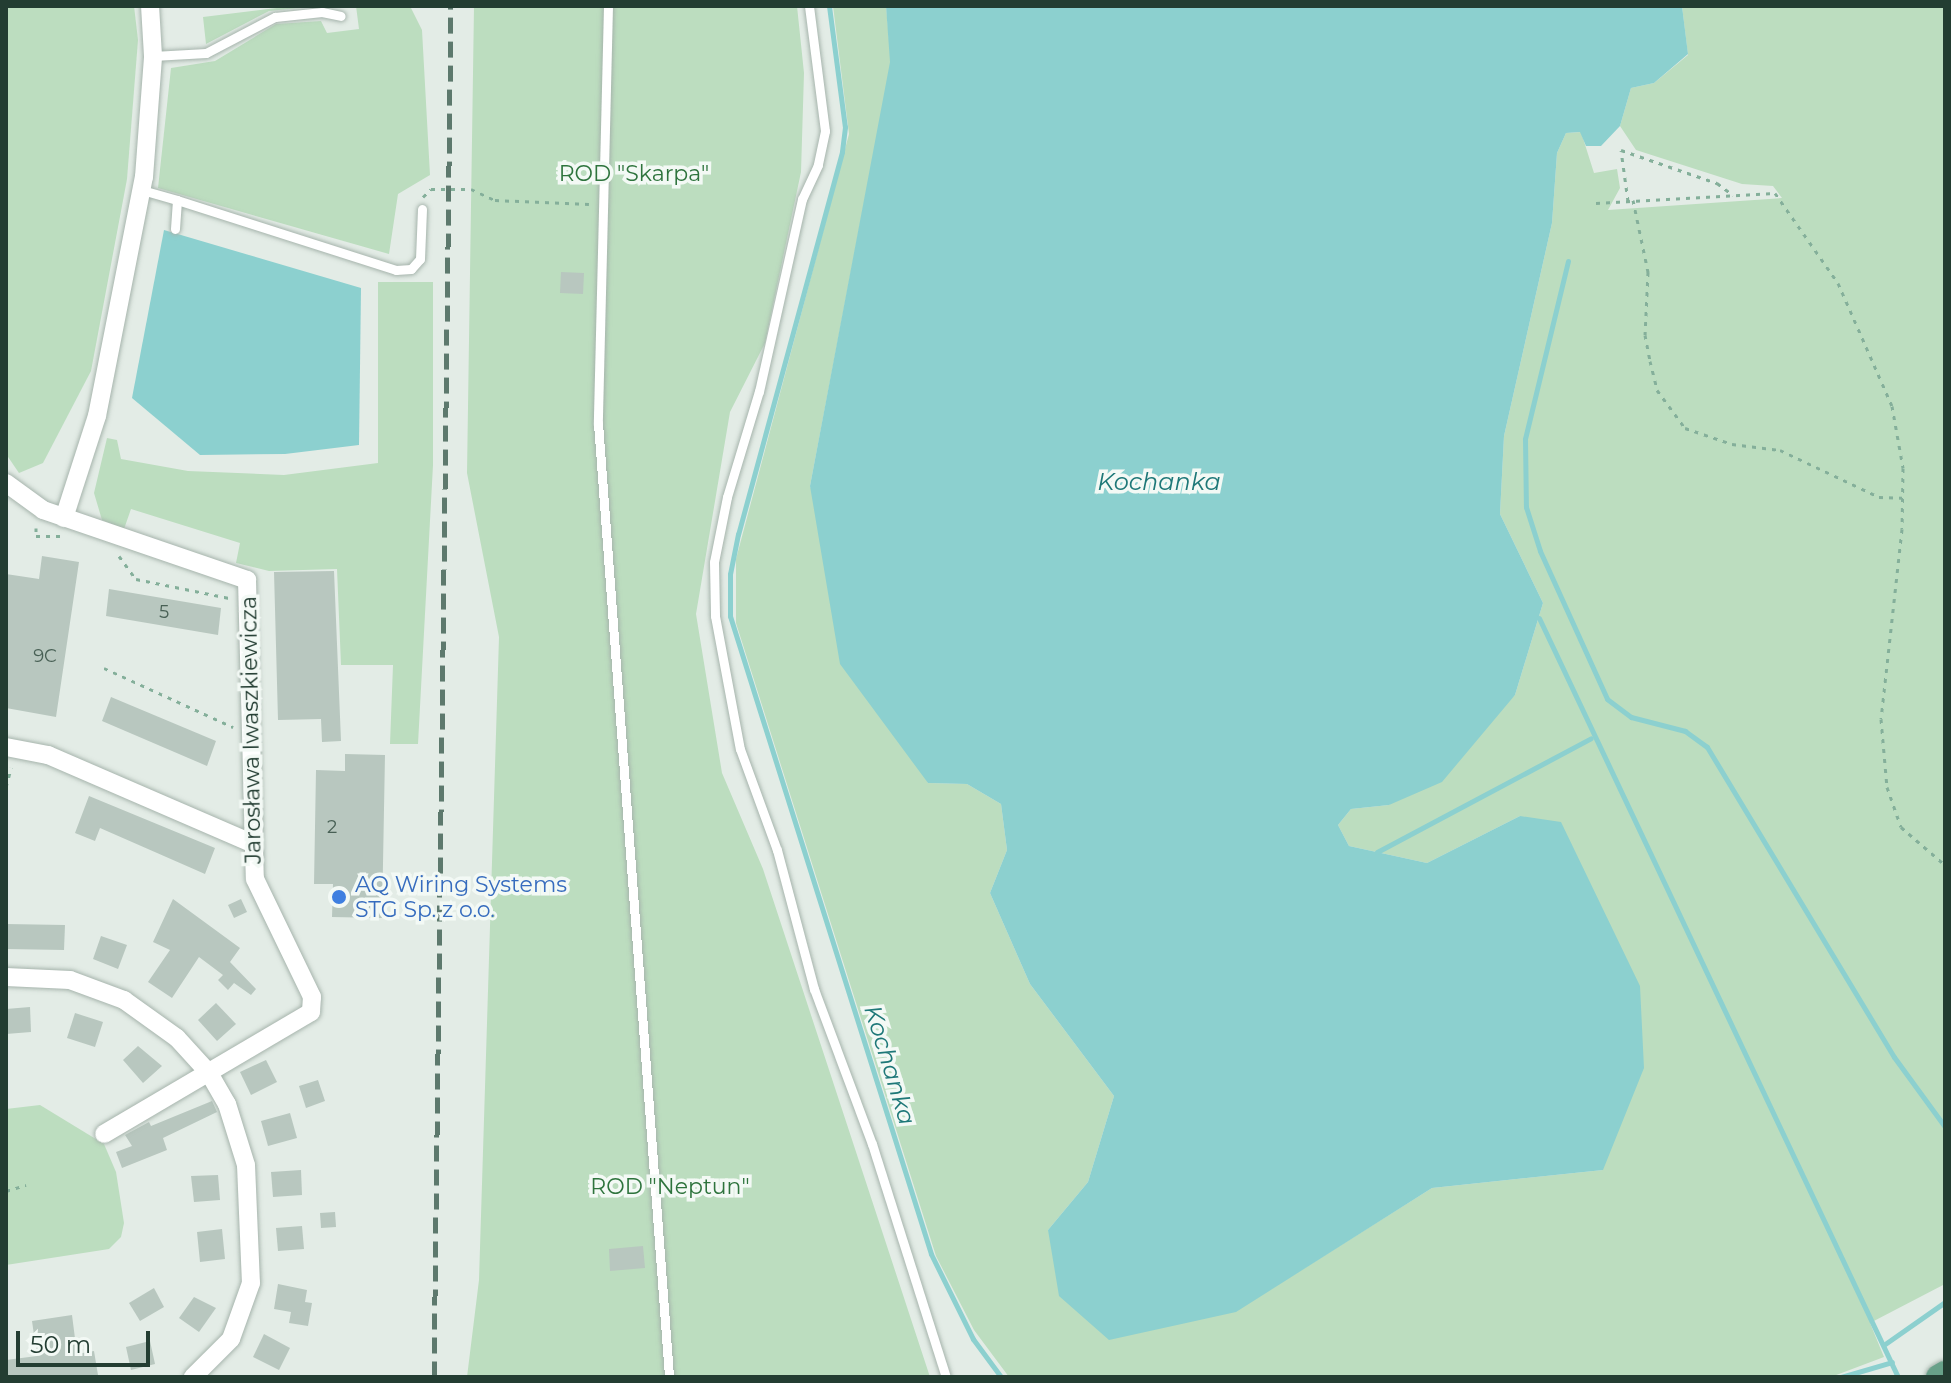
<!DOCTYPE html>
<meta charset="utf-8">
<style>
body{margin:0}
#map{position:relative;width:1951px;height:1383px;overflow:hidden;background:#e3ece6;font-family:Montserrat,sans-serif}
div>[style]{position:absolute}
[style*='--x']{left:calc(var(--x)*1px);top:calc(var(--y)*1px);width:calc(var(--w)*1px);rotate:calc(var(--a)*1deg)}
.green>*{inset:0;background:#bcddbf}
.water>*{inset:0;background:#8cd0cf}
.stream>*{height:5px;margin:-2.5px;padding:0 2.5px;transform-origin:2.5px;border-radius:2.5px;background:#8cd0cf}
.building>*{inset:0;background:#b8c7bf}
.path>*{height:3px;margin-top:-1.5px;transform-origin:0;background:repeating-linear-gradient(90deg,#84af9a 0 4px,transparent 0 10px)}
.roads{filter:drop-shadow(0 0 2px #a6b4ac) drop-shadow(0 0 2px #a6b4ac)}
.lane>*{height:9px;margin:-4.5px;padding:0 4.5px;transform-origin:4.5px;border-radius:4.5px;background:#fff}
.street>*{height:18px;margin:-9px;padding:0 9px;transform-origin:9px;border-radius:9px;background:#fff}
.primary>*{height:24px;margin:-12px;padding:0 12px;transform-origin:12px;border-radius:12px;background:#68a189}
.rail>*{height:5px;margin-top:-2.5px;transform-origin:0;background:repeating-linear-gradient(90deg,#5d796d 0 16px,transparent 0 24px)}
.dots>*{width:22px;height:22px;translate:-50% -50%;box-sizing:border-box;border:4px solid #f3f9f5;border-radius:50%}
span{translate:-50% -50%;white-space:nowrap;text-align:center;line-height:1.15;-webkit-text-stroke:7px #f3f9f5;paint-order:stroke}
.number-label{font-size:18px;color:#486055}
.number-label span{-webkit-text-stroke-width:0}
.park-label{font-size:22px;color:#2e743d}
.street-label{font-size:22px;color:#233d32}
.shop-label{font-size:22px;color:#366cbe}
.left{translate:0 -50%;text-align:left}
.water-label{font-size:24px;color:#1e7878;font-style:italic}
.frame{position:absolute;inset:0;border:8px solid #233d32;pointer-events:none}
.scale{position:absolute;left:16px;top:1331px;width:134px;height:36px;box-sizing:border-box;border:4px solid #233d32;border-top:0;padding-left:10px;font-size:24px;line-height:28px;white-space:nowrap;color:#233d32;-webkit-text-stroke:6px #f3f9f5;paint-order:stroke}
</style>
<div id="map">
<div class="green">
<div style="clip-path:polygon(6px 6px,134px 6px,138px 40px,127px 179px,91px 371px,43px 463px,19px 473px,6px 454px)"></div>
<div style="clip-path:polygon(293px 6px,319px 6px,269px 11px,206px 44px,203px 17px)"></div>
<div style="clip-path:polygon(356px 6px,410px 6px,422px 30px,430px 175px,398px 194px,389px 254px,158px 188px,171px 68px,215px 61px,276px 24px,321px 21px,327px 33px,359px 29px)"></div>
<div style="clip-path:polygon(474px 6px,797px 6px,804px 73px,801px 172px,765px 343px,730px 412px,696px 614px,722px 773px,763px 869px,930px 1377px,467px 1377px,479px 1280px,499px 637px,467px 473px)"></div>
<div style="clip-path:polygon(833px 6px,886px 6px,891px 62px,810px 486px,928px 783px,967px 784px,1001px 804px,1007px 850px,990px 893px,1030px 984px,1114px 1096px,1088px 1182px,1048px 1230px,1236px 1311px,1432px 1188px,1603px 1170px,1520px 816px,1427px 863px,1349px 846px,1338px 825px,1351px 809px,1389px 805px,1515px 695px,1543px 603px,1500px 514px,1504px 436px,1552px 223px,1557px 153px,1566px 133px,1581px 132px,1594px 173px,1617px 169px,1620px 188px,1608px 210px,1782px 198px,1773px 186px,1742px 184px,1636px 150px,1620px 126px,1631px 88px,1654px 83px,1688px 55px,1682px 6px,1945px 6px,1945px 1284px,1870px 1323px,1884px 1357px,1831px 1377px,1009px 1377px,974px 1330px,936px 1256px,736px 623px,736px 559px,849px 134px)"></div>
<div style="clip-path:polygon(378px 282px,433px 282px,433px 465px,418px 744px,390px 744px,393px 665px,341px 665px,337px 569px,269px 571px,236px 563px,240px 543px,131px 509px,124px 529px,102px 520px,94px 493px,107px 438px,117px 440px,121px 459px,188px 471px,284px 475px,378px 463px)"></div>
<div style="clip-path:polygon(40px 1105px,104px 1144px,116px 1172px,124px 1223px,121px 1237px,109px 1249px,6px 1265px,6px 1109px)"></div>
</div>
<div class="water">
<div style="clip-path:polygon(886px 6px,1682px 6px,1688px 54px,1654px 83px,1631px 88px,1620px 126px,1601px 146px,1586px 146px,1580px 132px,1566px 133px,1557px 153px,1552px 223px,1504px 436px,1500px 514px,1543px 603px,1515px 695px,1442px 782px,1389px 805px,1351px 809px,1338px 825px,1349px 846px,1427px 863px,1520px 816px,1561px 822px,1640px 986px,1644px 1068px,1603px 1170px,1432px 1188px,1236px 1312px,1109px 1340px,1059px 1296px,1048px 1230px,1088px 1182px,1114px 1096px,1030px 984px,990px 893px,1007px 850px,1001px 804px,967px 784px,928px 783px,840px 664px,810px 486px,890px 62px)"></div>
<div style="clip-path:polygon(164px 230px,361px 288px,359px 445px,285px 454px,200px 455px,132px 398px)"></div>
</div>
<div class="stream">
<div style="--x:829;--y:6;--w:122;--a:82.5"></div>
<div style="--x:845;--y:127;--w:25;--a:97"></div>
<div style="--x:842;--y:152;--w:396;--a:105.2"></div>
<div style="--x:738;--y:534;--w:41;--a:101.3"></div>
<div style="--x:730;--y:574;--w:42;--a:90"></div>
<div style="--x:730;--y:616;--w:669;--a:72.51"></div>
<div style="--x:931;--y:1254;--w:95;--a:63.7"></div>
<div style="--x:973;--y:1339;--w:47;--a:53.6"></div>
<div style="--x:1568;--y:261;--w:183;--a:103.6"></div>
<div style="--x:1525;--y:439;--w:68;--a:89.2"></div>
<div style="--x:1526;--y:507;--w:46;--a:72.3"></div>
<div style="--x:1540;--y:551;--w:162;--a:65.6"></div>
<div style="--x:1607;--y:699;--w:30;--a:37"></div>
<div style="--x:1631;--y:717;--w:56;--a:14.5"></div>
<div style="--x:1685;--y:731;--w:27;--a:36"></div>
<div style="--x:1707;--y:747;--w:362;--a:58.9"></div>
<div style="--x:1894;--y:1057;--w:87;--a:53.9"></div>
<div style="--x:1539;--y:618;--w:840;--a:64.69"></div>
<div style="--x:1377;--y:852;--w:242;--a:-28"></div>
<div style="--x:1885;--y:1344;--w:73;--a:-35"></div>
<div style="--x:1841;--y:1377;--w:53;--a:-16.4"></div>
</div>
<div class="building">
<div style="clip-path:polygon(561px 272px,584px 273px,583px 294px,560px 293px)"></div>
<div style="clip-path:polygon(42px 556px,79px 562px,56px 717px,6px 708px,6px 574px,39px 579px)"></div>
<div style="clip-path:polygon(334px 571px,341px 741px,322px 742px,321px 719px,278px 720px,274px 572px)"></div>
<div style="clip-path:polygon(109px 589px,221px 608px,218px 635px,106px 616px)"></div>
<div style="clip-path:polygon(111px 697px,216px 741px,207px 766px,102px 721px)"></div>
<div style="clip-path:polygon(345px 754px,385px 755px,382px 918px,332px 917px,333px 884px,314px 884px,316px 770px,345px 771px)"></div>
<div style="clip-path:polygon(89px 796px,215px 848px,205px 874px,100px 828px,95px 841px,75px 833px)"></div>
<div style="clip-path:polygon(173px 899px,240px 948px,230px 962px,256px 989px,251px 995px,234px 983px,228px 990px,218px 980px,223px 975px,199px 957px,172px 998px,148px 982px,170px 950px,153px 942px)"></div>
<div style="clip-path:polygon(241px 899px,247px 912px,234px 918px,228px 905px)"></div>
<div style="clip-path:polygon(6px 924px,65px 925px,64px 950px,6px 949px)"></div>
<div style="clip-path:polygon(101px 936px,127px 945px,118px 969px,93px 959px)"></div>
<div style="clip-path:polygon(216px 1003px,236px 1024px,217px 1041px,198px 1020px)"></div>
<div style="clip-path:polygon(30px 1007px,31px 1032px,6px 1034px,6px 1009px)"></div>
<div style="clip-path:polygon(75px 1013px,103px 1022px,95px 1047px,67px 1038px)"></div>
<div style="clip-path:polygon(138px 1046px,162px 1066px,143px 1083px,123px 1060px)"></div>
<div style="clip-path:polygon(266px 1060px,277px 1082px,251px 1095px,240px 1072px)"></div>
<div style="clip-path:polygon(318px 1080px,325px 1101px,306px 1108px,299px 1086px)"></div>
<div style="clip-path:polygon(212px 1101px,217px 1112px,163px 1138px,167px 1150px,122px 1168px,116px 1152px,132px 1146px,125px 1135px,149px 1122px,151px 1126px)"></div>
<div style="clip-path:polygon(290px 1113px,297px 1138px,268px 1146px,261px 1121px)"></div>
<div style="clip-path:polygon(301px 1170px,302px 1195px,273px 1197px,271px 1172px)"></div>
<div style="clip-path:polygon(218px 1175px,220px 1200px,194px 1202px,191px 1176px)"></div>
<div style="clip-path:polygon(335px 1212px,336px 1227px,321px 1228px,320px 1213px)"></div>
<div style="clip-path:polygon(302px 1226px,304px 1249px,278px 1251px,276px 1228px)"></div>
<div style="clip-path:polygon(222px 1229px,225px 1259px,200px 1262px,197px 1232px)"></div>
<div style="clip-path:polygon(643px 1246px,645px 1268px,610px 1271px,609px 1249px)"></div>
<div style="clip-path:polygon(278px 1284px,307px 1290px,305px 1302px,312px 1303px,308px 1326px,289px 1323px,291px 1312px,274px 1309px)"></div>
<div style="clip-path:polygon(154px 1288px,164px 1307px,140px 1321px,129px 1303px)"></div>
<div style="clip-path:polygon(194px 1297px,216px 1308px,199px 1332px,179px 1318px)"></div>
<div style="clip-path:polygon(72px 1315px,77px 1354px,94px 1351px,98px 1375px,6px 1377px,6px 1360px,37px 1356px,32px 1321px)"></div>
<div style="clip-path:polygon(264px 1334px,290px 1348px,279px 1370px,253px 1357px)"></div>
<div style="clip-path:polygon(150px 1341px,155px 1364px,131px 1370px,126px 1347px)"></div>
</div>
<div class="path">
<div style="--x:423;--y:197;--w:11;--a:-45"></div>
<div style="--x:431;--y:189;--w:40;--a:0"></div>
<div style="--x:471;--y:189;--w:26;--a:25"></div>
<div style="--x:495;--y:200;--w:94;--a:2.4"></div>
<div style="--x:1633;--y:200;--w:74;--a:78.2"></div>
<div style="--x:1648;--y:272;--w:63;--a:92.7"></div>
<div style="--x:1645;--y:335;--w:26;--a:79"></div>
<div style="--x:1650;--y:361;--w:30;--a:76"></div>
<div style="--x:1657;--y:390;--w:47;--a:53.6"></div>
<div style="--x:1685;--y:428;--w:50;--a:18.8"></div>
<div style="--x:1732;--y:444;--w:48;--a:7.1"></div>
<div style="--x:1780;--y:450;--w:110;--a:25.4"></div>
<div style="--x:1879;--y:497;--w:23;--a:2"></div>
<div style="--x:1628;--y:201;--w:51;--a:-97.8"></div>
<div style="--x:1621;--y:150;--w:102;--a:19"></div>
<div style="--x:1717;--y:183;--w:20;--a:37"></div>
<div style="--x:1596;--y:203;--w:179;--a:-3.2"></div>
<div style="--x:1775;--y:193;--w:110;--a:55"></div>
<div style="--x:1838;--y:283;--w:134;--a:66.3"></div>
<div style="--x:1892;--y:406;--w:63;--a:79.9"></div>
<div style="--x:1903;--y:468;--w:61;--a:90.9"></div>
<div style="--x:1902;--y:529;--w:191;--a:96.3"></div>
<div style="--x:1881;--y:719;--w:68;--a:85"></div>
<div style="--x:1887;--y:787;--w:42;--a:70.7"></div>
<div style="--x:1901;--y:827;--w:58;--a:40.8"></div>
<div style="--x:36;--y:528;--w:8;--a:90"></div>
<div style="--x:36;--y:536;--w:28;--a:0"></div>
<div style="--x:119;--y:556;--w:29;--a:54"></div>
<div style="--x:136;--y:579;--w:95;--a:11.5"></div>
<div style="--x:104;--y:668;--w:142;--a:24.6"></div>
<div style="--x:6;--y:787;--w:20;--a:-75"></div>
<div style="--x:6;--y:1191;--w:21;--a:-17"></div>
</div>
<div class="roads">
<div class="lane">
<div style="--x:608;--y:6;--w:417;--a:91.4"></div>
<div style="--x:598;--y:423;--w:957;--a:85.74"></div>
<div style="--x:809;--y:6;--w:126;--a:82.7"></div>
<div style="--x:825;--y:131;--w:35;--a:102"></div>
<div style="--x:818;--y:165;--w:38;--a:115"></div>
<div style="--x:802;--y:199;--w:197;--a:102.6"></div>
<div style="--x:759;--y:391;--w:111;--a:106.8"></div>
<div style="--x:727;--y:497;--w:66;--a:101.3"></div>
<div style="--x:714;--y:562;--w:54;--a:88.9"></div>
<div style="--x:715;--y:616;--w:135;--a:79.4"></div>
<div style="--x:740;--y:749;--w:108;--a:69.9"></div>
<div style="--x:777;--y:850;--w:144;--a:75.1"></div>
<div style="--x:814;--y:989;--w:165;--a:69.5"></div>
<div style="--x:872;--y:1144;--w:244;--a:72.4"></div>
<div style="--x:153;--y:56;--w:53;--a:-3.2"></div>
<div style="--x:206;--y:53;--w:78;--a:-27.6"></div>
<div style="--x:275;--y:17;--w:47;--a:-6.1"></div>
<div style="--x:322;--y:12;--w:19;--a:12"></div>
<div style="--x:142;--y:190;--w:36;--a:16"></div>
<div style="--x:177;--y:200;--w:29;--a:94"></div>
<div style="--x:177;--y:200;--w:230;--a:17.7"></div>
<div style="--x:396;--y:270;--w:15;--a:-4"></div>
<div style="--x:411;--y:269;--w:13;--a:-48"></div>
<div style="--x:420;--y:259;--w:50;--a:-87.7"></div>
</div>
<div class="street">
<div style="--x:6;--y:483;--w:46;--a:36.1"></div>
<div style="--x:43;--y:510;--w:216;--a:18.9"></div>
<div style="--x:247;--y:580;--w:299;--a:88.5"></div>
<div style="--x:255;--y:879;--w:131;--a:64.2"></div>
<div style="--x:312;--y:997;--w:15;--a:94"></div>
<div style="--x:311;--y:1012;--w:240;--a:149.5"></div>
<div style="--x:64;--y:518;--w:107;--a:-72.1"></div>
<div style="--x:97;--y:416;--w:244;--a:-78.9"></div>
<div style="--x:144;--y:177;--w:121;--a:-85.7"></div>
<div style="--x:153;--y:56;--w:50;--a:-93.4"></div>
<div style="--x:6;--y:747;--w:43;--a:10.8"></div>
<div style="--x:48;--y:755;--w:221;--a:23.4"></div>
<div style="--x:6;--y:977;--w:64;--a:2.7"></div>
<div style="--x:70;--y:980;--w:58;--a:20.3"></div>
<div style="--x:124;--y:1000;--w:65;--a:35.6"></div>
<div style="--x:177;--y:1038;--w:47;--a:47.6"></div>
<div style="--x:209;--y:1073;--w:36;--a:60"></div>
<div style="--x:227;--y:1104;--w:64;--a:72.7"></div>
<div style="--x:246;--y:1165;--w:118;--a:87.6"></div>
<div style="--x:251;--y:1283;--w:59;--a:109.7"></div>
<div style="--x:231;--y:1339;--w:54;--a:135"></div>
</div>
<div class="primary">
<div style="--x:1938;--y:1377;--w:8;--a:-30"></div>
</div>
</div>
<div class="rail">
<div style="--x:434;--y:1377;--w:1371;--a:-89.29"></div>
</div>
<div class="dots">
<div style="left:339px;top:897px;background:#3f7fe0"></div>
</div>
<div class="number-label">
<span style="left:164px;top:612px">5</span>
<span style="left:45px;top:656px">9C</span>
<span style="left:332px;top:827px">2</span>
</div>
<div class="park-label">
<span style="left:634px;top:174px">ROD "Skarpa"</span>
<span style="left:670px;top:1187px">ROD "Neptun"</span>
</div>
<div class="street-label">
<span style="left:251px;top:730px;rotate:-91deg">Jarosława Iwaszkiewicza</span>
</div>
<div class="shop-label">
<span class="left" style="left:355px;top:897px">AQ Wiring Systems<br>STG Sp. z o.o.</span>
</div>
<div class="water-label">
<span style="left:1159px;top:482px">Kochanka</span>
<span style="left:890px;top:1065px;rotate:73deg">Kochanka</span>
</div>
<div class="frame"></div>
<div class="scale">50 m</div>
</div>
